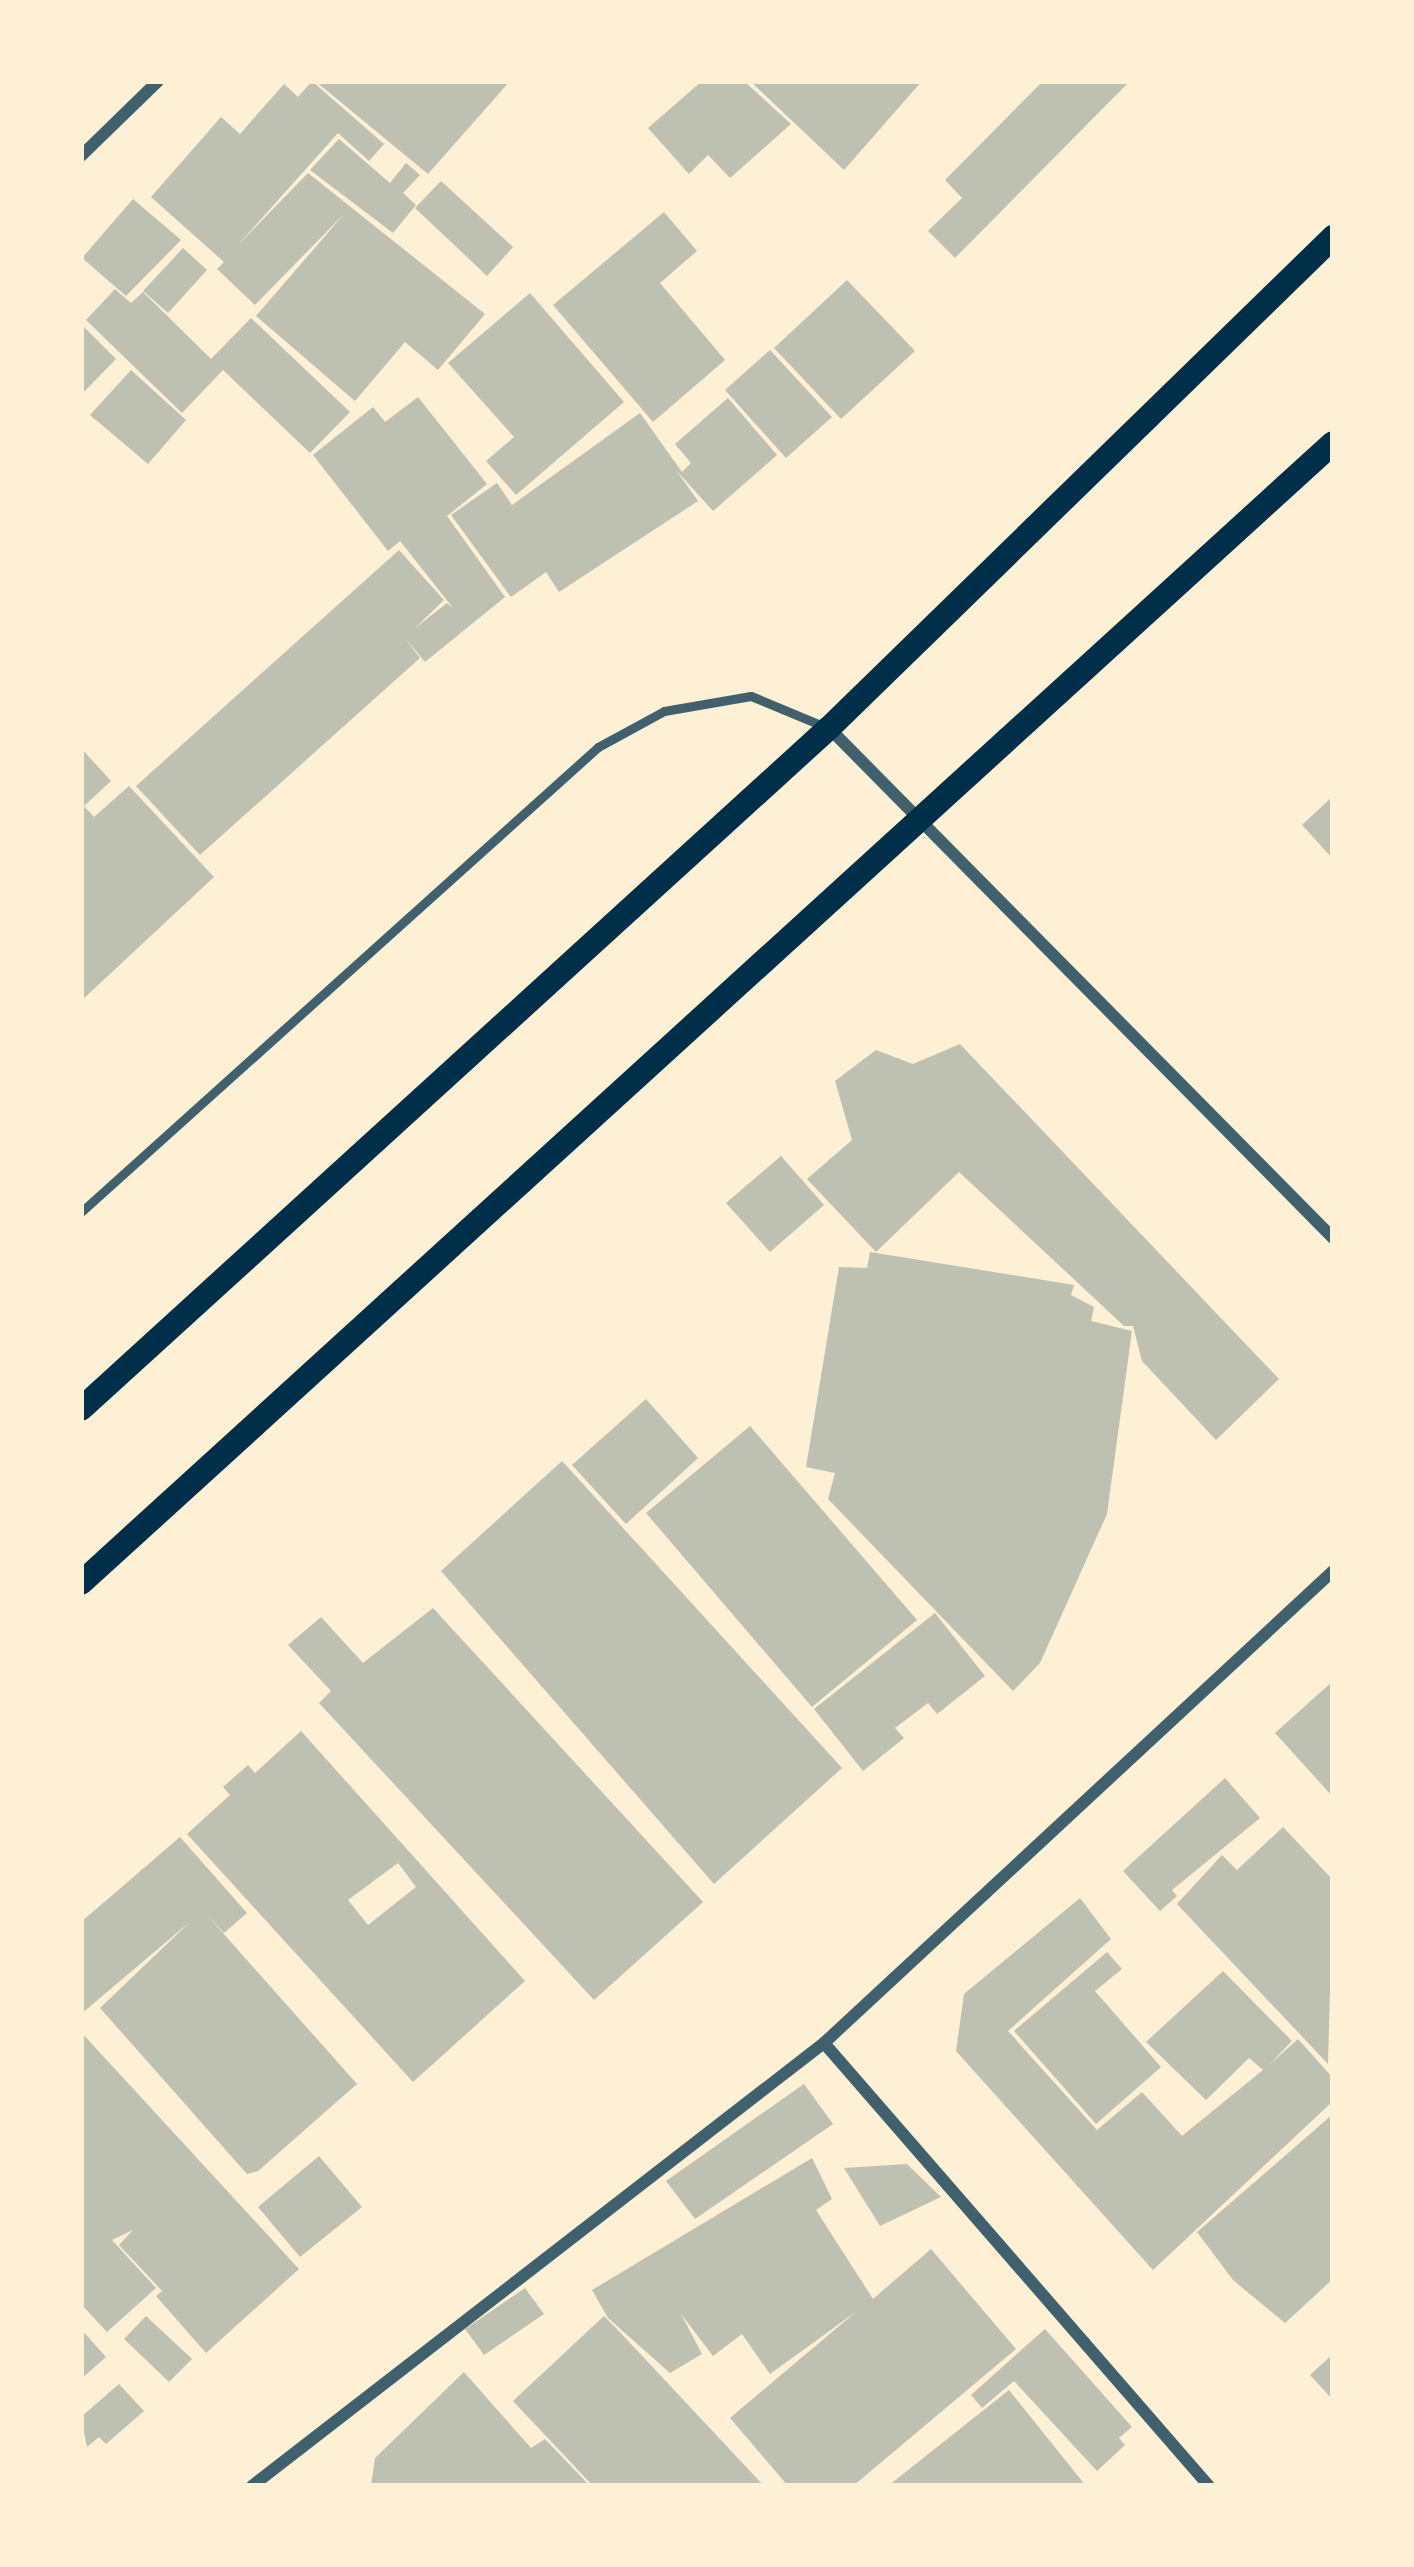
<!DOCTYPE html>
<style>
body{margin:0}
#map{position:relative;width:1414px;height:2567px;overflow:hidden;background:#fdf0d5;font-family:"Roboto Condensed",sans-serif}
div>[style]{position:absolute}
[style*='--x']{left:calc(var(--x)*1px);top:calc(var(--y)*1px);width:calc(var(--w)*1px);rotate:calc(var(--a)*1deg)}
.building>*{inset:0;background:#bec0b2}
.service>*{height:9px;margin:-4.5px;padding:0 4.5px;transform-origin:4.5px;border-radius:4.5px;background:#3f606c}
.minor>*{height:12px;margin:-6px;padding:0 6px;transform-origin:6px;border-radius:6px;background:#3f606c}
.secondary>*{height:24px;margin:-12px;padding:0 12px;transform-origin:12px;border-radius:12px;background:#003049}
span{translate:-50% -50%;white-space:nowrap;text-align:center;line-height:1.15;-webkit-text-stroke:9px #fdf0d5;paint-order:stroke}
.frame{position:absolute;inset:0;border:84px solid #fdf0d5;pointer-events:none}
</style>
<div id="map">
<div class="building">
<div style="clip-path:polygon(312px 81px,384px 144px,369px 161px,338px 133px,237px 246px,308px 173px,485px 314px,438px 370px,405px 342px,355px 401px,256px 316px,344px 214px,255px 305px,217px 269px,224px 262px,151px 197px,221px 117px,240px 134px,284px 84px,298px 97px)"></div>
<div style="clip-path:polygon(315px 81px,510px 81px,428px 174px)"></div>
<div style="clip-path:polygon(702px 81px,744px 81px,791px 124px,730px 178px,708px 155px,689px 174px,648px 128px)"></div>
<div style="clip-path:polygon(750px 81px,922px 81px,844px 170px)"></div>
<div style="clip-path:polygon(1043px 81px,1130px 81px,955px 258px,928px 231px,962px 198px,945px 180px)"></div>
<div style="clip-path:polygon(339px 139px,390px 183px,406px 163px,420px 175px,403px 193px,416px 205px,393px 233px,310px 170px)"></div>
<div style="clip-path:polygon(441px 181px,513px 247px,487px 276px,415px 208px)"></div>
<div style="clip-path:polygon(133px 199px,181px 240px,126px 296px,82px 258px)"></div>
<div style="clip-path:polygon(664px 212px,697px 251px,660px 283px,725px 360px,653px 422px,553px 305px)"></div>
<div style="clip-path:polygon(183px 248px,207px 270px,168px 313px,143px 291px)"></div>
<div style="clip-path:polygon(847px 280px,915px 351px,841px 419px,774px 348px)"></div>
<div style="clip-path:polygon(115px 289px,131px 303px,143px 292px,211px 359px,251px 318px,350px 412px,310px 453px,223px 370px,182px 413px,86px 320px)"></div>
<div style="clip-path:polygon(530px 293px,624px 402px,516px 495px,486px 461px,514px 437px,448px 363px)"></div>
<div style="clip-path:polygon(81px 324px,116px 359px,81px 395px)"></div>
<div style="clip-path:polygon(770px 350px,832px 417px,786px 458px,725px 390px)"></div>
<div style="clip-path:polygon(131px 370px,186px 420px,148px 464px,90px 415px)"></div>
<div style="clip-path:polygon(418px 397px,487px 484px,447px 516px,505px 597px,425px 662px,404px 637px,420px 658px,200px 855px,136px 786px,399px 550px,444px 600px,414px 629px,447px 603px,453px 608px,400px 541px,388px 551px,313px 455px,373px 407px,385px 422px)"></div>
<div style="clip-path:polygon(728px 398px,777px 455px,713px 511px,676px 470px,698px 501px,559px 592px,546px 572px,511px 597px,451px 515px,497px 483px,512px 505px,640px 413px,682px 472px,691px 463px,675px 444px)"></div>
<div style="clip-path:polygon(81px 748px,111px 781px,84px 806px,94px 817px,129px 786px,214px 877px,81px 1001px)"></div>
<div style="clip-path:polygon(1333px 796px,1333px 859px,1302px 825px)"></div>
<div style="clip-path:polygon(960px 1044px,1279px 1379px,1216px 1440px,1142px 1361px,1133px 1326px,1124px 1326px,959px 1172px,876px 1252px,807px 1179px,852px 1140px,835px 1081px,876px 1050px,913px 1064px)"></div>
<div style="clip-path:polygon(781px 1156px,824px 1205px,770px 1252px,726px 1203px)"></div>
<div style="clip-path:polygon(870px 1252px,1074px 1285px,1071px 1295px,1094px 1307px,1091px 1321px,1132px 1331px,1107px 1514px,1040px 1663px,1013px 1691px,828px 1499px,835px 1473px,806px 1467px,839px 1267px,867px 1268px)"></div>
<div style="clip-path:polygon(646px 1399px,698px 1458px,626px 1524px,572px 1465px)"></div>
<div style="clip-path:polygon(750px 1426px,917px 1620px,812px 1707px,646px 1513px)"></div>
<div style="clip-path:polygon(562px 1461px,842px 1768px,714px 1884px,441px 1571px)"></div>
<div style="clip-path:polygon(433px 1608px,703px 1902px,594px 2000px,319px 1703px,331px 1691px,288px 1645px,321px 1617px,363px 1663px)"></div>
<div style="clip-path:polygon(935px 1613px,985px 1676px,937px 1714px,928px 1703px,895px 1728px,904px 1738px,863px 1771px,814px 1709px)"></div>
<div style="clip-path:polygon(1333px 1681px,1333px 1797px,1275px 1733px)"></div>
<div style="clip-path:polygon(evenodd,301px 1731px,525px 1981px,413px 2082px,187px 1834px,230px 1795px,223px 1787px,248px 1765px,255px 1773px,301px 1731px,398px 1863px,416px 1887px,368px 1925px,348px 1900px,398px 1863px)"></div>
<div style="clip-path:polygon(1225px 1778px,1260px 1818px,1172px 1890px,1177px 1896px,1160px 1911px,1123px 1871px)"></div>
<div style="clip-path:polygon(1283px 1827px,1333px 1880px,1328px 2064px,1177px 1904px,1222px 1855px,1237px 1870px)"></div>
<div style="clip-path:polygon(180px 1837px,247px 1913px,224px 1933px,207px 1915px,357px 2084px,258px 2171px,247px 2174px,100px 2008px,191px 1921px,81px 2014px,81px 1922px)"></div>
<div style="clip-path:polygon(1080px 1898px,1111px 1939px,1008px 2031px,1097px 2130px,1142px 2092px,1182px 2136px,1263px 2070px,1249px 2058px,1206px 2100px,1146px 2042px,1223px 1971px,1292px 2041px,1269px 2065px,1298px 2039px,1333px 2078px,1333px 2101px,1153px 2270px,956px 2051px,964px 1994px)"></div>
<div style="clip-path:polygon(1107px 1952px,1122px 1969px,1095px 1991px,1161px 2067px,1096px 2124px,1014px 2031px)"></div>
<div style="clip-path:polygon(81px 2032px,299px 2269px,206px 2353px,156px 2296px,162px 2291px,119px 2245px,133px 2230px,112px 2240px,156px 2288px,107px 2332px,81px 2304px)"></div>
<div style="clip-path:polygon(804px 2084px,833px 2124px,695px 2219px,666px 2181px)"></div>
<div style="clip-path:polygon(1333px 2114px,1333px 2279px,1285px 2323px,1233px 2280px,1197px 2232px)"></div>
<div style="clip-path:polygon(319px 2156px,362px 2207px,300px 2257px,258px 2207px)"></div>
<div style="clip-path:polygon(812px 2158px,832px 2199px,816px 2210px,873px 2299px,931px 2249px,1016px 2349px,853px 2486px,788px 2486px,730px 2418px,857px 2311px,770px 2374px,742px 2334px,713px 2356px,681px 2314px,702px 2354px,670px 2373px,608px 2318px,592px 2290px)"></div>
<div style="clip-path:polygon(907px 2164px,941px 2197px,880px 2226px,844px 2168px)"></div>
<div style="clip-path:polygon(525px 2288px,544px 2314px,484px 2355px,465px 2329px)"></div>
<div style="clip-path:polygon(146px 2316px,192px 2359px,169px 2382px,124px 2339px)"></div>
<div style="clip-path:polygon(604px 2316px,616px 2328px,764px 2486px,593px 2486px,513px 2401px)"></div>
<div style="clip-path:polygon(81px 2329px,106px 2357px,81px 2379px)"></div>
<div style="clip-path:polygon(1045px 2329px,1132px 2427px,1119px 2438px,1125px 2445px,1097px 2471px,1014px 2381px,982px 2408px,971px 2395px)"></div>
<div style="clip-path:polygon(1333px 2354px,1333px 2400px,1310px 2375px)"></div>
<div style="clip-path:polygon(464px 2372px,531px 2448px,545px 2439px,590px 2486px,371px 2486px,375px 2458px)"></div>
<div style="clip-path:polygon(119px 2384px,144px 2411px,106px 2444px,99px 2437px,87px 2447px,81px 2417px)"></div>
<div style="clip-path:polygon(1009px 2390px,1086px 2486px,888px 2486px)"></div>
</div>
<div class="service">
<div style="--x:81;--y:1212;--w:695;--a:-41.97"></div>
<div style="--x:598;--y:747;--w:75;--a:-28.6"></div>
<div style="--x:664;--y:711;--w:88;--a:-9.8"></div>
<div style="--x:751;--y:696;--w:83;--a:22.6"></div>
</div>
<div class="minor">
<div style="--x:81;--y:156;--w:107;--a:-44.2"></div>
<div style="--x:829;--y:728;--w:717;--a:45.34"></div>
<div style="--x:824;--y:2043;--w:587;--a:49.01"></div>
<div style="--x:252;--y:2486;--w:723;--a:-37.76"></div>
<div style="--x:824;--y:2043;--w:694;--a:-42.84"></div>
</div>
<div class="secondary">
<div style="--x:81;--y:1409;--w:1012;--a:-42.32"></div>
<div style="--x:829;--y:728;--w:704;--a:-44.25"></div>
<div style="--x:81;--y:1583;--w:1693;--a:-42.32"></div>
</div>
<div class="frame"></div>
</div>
